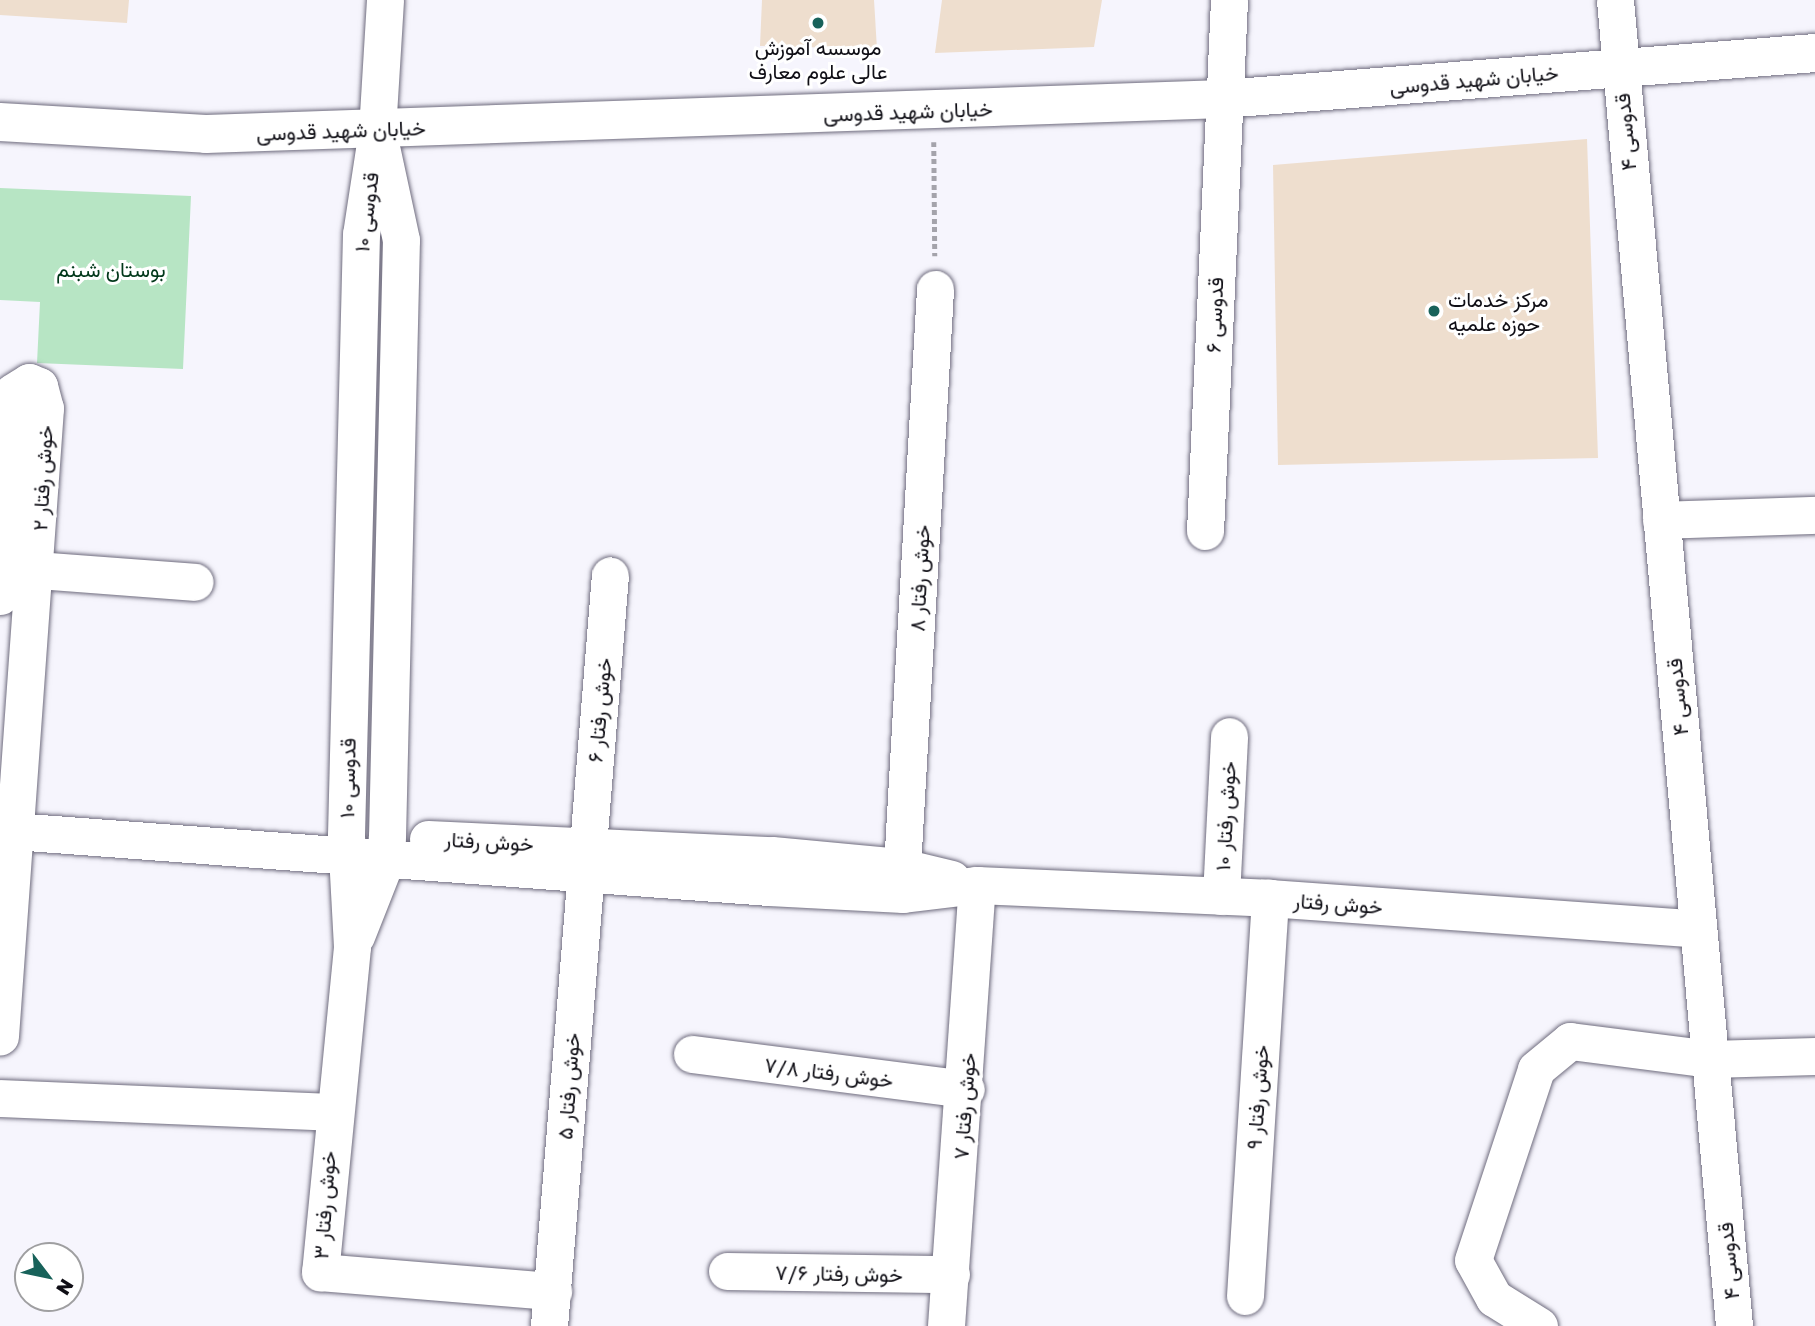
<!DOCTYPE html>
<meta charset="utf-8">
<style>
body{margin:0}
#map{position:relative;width:1815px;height:1326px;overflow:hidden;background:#f6f5fd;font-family:"Golos Text",Vazirmatn,sans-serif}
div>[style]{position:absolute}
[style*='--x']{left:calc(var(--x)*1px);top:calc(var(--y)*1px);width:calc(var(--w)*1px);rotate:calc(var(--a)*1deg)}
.green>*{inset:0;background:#b7e5c4}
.building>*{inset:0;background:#eedece}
.path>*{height:4.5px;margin-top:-2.25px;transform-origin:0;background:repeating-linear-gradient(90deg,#a4a3ab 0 5px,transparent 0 8.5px)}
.roads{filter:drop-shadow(0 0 2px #6f6c7e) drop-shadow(0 0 2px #6f6c7e)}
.street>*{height:37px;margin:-18.5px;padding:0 18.5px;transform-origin:18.5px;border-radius:18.5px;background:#fff}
.secondary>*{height:38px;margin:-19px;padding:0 19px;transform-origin:19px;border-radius:19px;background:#fff}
.dots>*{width:19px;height:19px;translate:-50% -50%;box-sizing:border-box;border:4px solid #fff;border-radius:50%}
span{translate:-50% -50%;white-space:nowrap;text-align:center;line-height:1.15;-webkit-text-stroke:6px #fff;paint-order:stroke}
.poi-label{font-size:21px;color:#0f0e15}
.left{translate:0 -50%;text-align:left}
.street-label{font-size:21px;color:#0f0e15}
.park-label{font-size:21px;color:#003719}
.north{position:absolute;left:14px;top:1242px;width:70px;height:70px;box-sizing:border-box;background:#fff;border:2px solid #9f9fa1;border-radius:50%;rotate:122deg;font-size:19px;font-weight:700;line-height:28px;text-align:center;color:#0f0e15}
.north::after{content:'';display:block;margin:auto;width:24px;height:32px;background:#18625a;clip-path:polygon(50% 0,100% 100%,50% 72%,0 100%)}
</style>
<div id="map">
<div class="green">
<div style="clip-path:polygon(0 188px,191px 196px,183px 369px,37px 363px,40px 302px,0 300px)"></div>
</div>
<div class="building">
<div style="clip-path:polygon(0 0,129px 0,127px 23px,0 15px)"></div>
<div style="clip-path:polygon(762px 0,874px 0,877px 49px,760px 46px)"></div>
<div style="clip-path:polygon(942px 0,1102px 0,1094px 47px,935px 53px)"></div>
<div style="clip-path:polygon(1587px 139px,1598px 458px,1278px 465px,1273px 165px)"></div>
</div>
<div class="path">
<div style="--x:934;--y:142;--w:114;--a:89.5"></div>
</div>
<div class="roads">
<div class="street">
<div style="--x:385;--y:0;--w:130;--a:93.5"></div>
<div style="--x:377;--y:130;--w:105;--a:98.7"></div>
<div style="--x:361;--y:234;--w:602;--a:91.43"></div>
<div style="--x:346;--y:836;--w:111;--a:86.9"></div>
<div style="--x:352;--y:947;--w:327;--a:95.6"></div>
<div style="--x:320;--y:1272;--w:234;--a:4.7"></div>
<div style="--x:1615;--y:0;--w:1331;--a:84.87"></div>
<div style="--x:1661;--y:520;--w:154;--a:-1.9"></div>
<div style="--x:1205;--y:531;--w:532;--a:-87.41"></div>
<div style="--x:37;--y:570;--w:158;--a:4.3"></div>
<div style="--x:0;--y:596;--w:204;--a:-86.4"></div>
<div style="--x:13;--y:392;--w:19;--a:-32"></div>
<div style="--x:29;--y:382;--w:11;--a:22"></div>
<div style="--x:39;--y:386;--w:23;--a:75"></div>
<div style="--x:45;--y:408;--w:630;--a:94.1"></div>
<div style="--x:0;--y:830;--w:771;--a:4.24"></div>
<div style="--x:769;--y:887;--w:134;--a:3"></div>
<div style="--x:903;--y:894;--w:75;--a:-6.9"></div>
<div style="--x:977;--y:885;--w:293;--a:2.5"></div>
<div style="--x:1270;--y:898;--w:429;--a:4.1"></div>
<div style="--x:428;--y:839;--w:344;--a:2.7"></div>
<div style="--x:772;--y:855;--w:131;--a:5.3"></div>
<div style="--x:902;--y:867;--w:51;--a:13.5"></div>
<div style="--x:902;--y:867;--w:579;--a:-86.73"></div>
<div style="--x:1221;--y:896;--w:160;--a:-87.1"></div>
<div style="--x:356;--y:936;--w:82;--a:-68.5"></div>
<div style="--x:386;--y:860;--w:23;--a:-88"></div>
<div style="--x:387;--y:837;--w:597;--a:-88.66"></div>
<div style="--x:401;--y:240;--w:91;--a:-102.1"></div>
<div style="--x:692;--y:1054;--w:276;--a:7.3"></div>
<div style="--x:0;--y:1098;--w:331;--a:2.4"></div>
<div style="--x:727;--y:1271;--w:224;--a:0.8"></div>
<div style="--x:1245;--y:1296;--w:399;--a:-86.4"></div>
<div style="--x:549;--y:1326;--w:753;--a:-85.36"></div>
<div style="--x:946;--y:1326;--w:442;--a:-86"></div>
<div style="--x:1539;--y:1326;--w:53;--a:-148.1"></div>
<div style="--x:1494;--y:1298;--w:43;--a:-118.9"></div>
<div style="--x:1473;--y:1260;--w:201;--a:-71.7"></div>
<div style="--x:1536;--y:1069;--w:44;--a:-39.5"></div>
<div style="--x:1570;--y:1041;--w:141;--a:7.3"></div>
<div style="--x:1710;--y:1059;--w:105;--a:-1.6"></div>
</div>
<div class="secondary">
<div style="--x:0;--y:122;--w:206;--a:3.3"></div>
<div style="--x:206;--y:134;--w:1018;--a:-1.97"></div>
<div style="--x:1223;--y:99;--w:594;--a:-4.44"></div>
</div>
</div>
<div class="dots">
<div style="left:818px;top:23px;background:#18625a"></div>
<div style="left:1434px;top:311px;background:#18625a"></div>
</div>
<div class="poi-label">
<span style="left:818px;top:59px">موسسه آموزش<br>عالی علوم معارف</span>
<span class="left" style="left:1448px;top:311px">مرکز خدمات<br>حوزه علمیه</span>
</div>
<div class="street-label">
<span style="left:1474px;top:79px;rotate:-5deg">خیابان شهید قدوسی</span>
<span style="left:908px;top:111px;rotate:-2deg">خیابان شهید قدوسی</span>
<span style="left:341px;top:130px;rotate:-2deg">خیابان شهید قدوسی</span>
<span style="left:1625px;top:132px;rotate:-95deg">قدوسی ۴</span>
<span style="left:366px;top:212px;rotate:-83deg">قدوسی ۱۰</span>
<span style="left:1214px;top:315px;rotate:-88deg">قدوسی ۶</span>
<span style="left:42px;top:478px;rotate:-87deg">خوش رفتار ۲</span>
<span style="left:919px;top:578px;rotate:-87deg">خوش رفتار ۸</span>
<span style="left:1677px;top:697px;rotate:-95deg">قدوسی ۴</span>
<span style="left:599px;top:710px;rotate:-85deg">خوش رفتار ۶</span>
<span style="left:347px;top:778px;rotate:-89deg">قدوسی ۱۰</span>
<span style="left:1225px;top:816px;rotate:-87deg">خوش رفتار ۱۰</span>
<span style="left:489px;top:841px;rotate:3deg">خوش رفتار</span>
<span style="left:1338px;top:903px;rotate:4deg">خوش رفتار</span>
<span style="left:829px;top:1072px;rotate:7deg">خوش رفتار ۷/۸</span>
<span style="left:568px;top:1086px;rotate:-86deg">خوش رفتار ۵</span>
<span style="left:1257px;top:1097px;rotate:-86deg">خوش رفتار ۹</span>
<span style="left:964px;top:1106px;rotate:-86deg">خوش رفتار ۷</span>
<span style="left:324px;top:1205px;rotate:-86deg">خوش رفتار ۳</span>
<span style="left:1728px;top:1261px;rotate:-95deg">قدوسی ۴</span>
<span style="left:839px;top:1273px;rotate:1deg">خوش رفتار ۷/۶</span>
</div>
<div class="park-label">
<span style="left:111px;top:269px">بوستان شبنم</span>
</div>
<div class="north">N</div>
</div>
